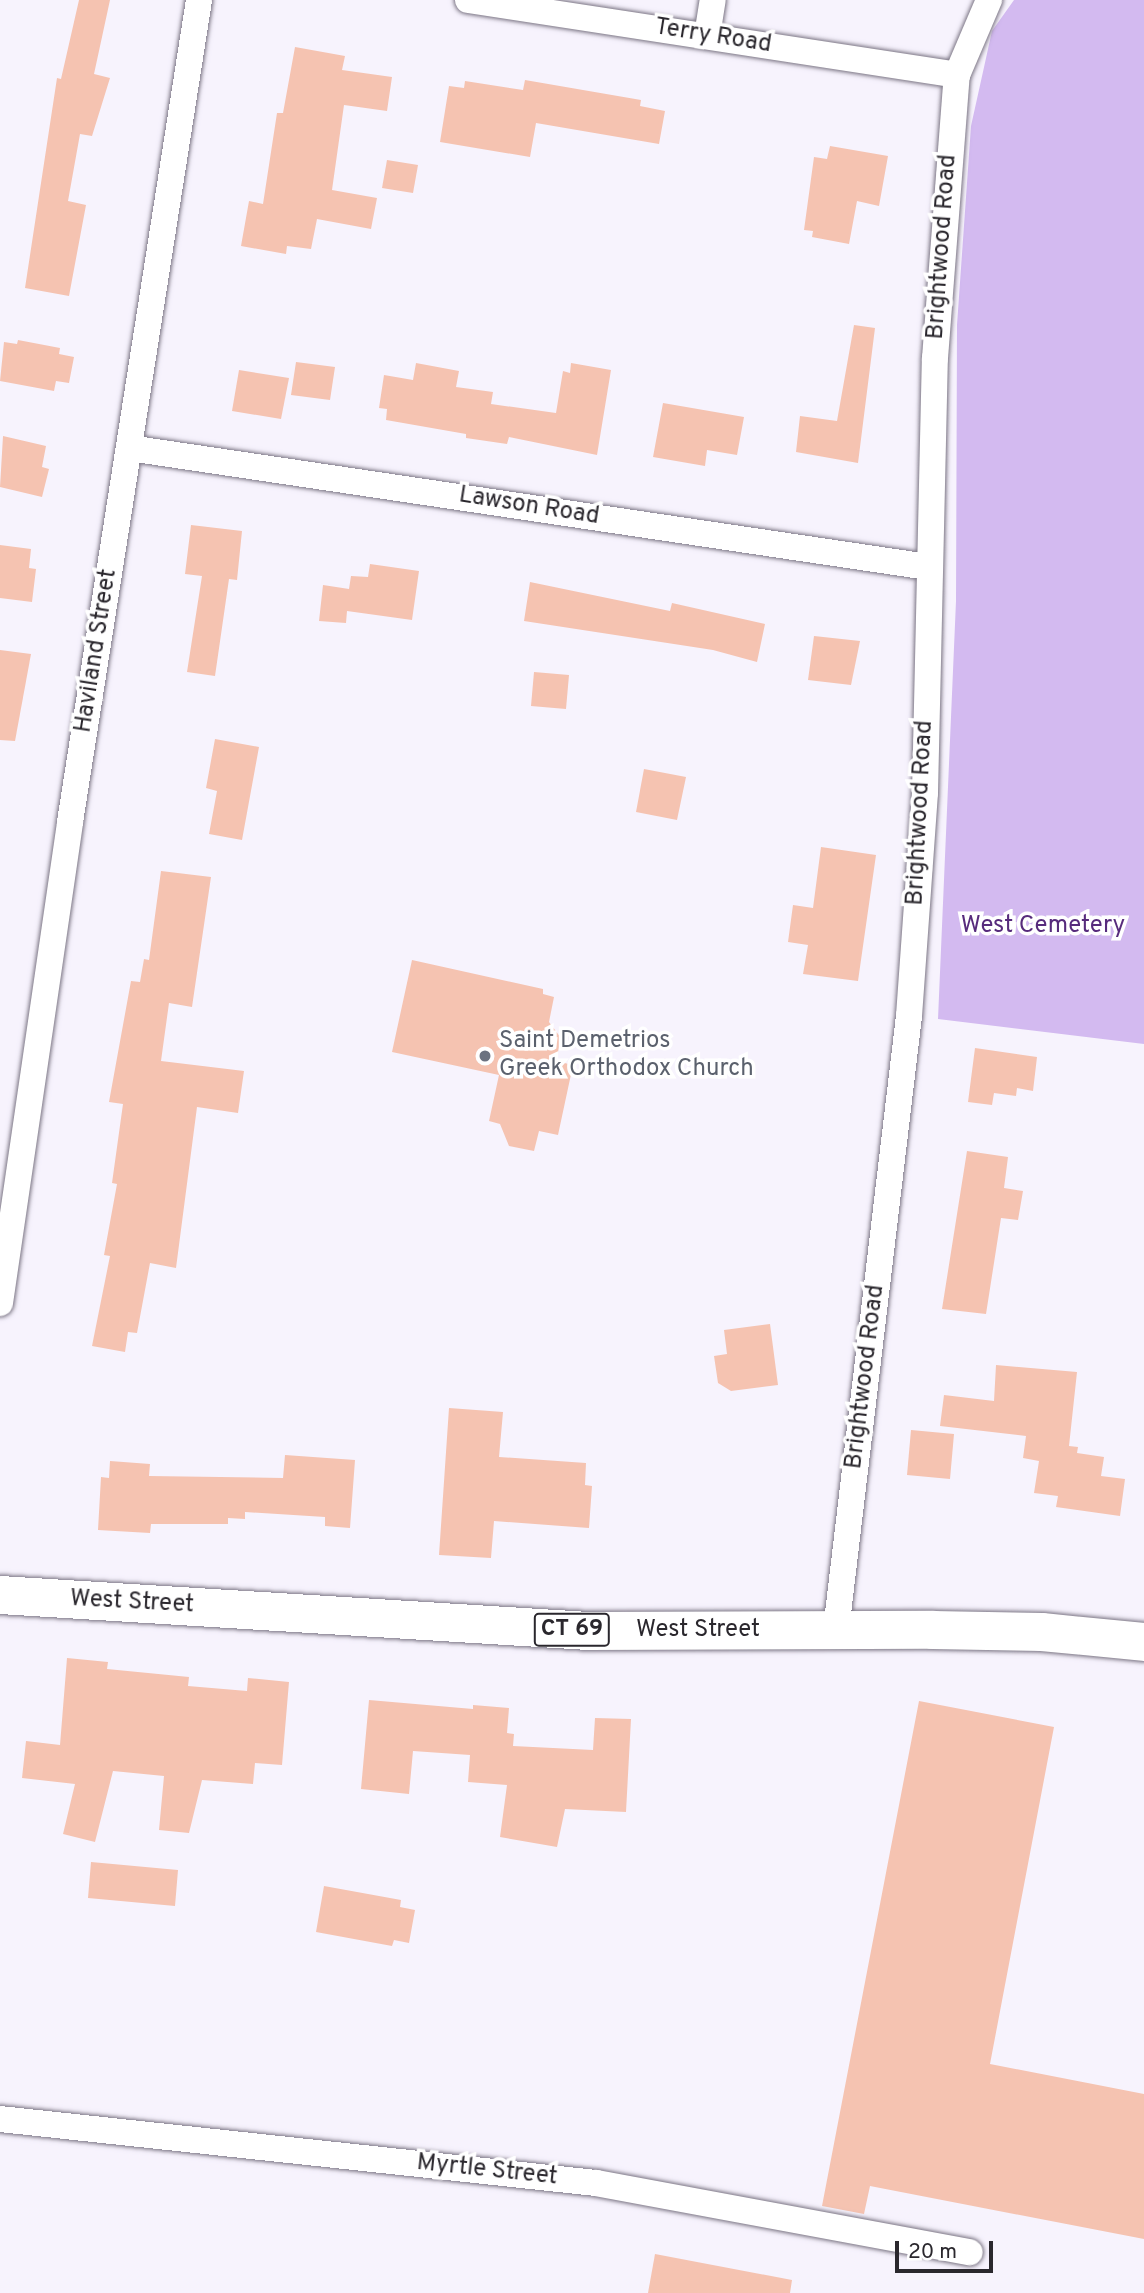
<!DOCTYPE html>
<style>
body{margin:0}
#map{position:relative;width:1144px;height:2293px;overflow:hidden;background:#f7f3fd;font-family:Overpass,sans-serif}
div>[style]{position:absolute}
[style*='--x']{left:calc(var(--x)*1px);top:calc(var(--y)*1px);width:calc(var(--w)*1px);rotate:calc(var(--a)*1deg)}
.green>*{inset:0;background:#d3baf0}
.building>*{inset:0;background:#f5c3b1}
.roads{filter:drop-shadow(0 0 2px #7c7685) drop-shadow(0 0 2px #7c7685)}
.street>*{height:26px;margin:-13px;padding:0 13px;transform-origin:13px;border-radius:13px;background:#fff}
.primary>*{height:38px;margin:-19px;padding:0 19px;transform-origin:19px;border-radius:19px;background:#fff}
.dots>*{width:19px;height:19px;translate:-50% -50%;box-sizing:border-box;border:4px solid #fff;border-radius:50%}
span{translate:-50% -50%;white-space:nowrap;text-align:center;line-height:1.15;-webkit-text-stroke:7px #fff;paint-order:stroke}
.shield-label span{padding:2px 5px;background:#fff;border:2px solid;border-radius:5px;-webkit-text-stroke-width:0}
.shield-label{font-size:23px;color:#2a272d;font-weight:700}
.street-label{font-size:24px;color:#2a272d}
.park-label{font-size:24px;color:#572b7c}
.worship-label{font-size:24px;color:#5b616d}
.left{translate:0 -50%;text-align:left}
.scale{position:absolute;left:895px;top:2241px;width:98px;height:32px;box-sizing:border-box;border:4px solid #2a272d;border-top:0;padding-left:9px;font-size:21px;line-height:24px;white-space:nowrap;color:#2a272d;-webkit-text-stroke:5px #fff;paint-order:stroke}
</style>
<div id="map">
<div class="green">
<div style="clip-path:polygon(1014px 0,1144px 0,1144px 1044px,938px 1019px,956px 601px,957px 325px,971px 126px,992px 31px)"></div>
</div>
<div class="building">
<div style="clip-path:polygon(79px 0,110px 0,94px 74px,110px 78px,92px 136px,80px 134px,68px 201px,86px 205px,69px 296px,25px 288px,57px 78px,61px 79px)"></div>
<div style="clip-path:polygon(295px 47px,345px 56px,342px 70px,392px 77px,387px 111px,344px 105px,332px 190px,377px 198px,371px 229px,317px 219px,311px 249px,287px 246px,286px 254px,241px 246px,249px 201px,263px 204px,277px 113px,283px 113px)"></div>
<div style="clip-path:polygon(525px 80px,641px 100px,640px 106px,665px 111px,659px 144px,536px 123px,530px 157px,440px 142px,449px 86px,464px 88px,465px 81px,523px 90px)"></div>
<div style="clip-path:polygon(830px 146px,888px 156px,879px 206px,857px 201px,849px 244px,812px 237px,813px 231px,804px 230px,814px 157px,827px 159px)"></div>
<div style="clip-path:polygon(387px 160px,418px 165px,413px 193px,382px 188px)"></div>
<div style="clip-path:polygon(854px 325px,875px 328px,858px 463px,796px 452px,800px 416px,837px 421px)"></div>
<div style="clip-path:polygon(18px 340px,60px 348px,59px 354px,74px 357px,69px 383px,56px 381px,54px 391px,0 381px,4px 342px,17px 344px)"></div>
<div style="clip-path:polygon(296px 362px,335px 367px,330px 400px,291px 395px)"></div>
<div style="clip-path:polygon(416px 363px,459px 371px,456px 387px,493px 392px,491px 404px,556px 413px,563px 371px,570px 373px,571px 363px,611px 370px,597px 455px,509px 437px,507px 444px,466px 438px,466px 434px,386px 420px,387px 409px,379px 408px,384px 375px,413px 380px)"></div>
<div style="clip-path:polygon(239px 370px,289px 378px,281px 419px,232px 411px)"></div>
<div style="clip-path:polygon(663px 403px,744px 417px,737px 455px,707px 450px,705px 466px,653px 457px)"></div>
<div style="clip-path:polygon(3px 436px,46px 446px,42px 467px,49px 469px,42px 497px,0 487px)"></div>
<div style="clip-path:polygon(191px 525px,242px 531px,237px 580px,229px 579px,215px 676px,187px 672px,202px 576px,185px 574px)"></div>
<div style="clip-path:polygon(0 545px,31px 549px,29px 568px,36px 569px,32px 602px,0 598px)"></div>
<div style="clip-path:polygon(370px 564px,419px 571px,412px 620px,347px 611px,346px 623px,319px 621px,323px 585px,349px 589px,351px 576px,368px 577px)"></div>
<div style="clip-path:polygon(530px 582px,670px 611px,672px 603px,765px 624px,757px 662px,713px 650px,524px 621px)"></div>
<div style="clip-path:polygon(814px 636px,860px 641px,851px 685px,808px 680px)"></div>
<div style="clip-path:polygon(0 650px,31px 654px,15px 741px,0 740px)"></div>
<div style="clip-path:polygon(534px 672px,569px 675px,566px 709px,531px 706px)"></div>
<div style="clip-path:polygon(215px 739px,259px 747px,242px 840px,209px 834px,217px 791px,206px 788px)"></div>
<div style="clip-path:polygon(644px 769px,686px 777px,677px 820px,636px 812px)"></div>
<div style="clip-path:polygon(821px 847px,876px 855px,858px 981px,803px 974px,808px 945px,788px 942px,793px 905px,813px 908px)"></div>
<div style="clip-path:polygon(161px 871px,211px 877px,192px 1007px,169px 1003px,161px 1061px,244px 1071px,238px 1113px,197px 1107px,176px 1268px,150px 1263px,137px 1333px,128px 1332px,125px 1352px,92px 1346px,110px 1256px,104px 1255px,117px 1184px,112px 1183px,123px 1104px,109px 1102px,131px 981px,140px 982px,144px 959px,149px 960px)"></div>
<div style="clip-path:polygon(412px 960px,543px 989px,543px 994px,554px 997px,549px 1022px,561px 1038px,556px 1061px,573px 1065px,558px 1135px,539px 1131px,534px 1151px,509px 1146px,500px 1124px,489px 1121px,499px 1075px,392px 1052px)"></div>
<div style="clip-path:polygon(975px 1048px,1037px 1057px,1033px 1091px,1017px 1088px,1016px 1096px,994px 1093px,992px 1105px,968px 1102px)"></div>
<div style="clip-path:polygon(967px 1151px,1008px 1157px,1004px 1188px,1023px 1191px,1018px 1220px,1001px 1218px,986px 1314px,942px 1309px)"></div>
<div style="clip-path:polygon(770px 1324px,778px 1385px,731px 1391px,718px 1383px,714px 1356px,727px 1354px,724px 1330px)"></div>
<div style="clip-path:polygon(996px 1365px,1077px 1372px,1069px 1446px,1078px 1447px,1077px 1453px,1104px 1457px,1101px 1476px,1125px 1479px,1120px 1516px,1056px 1507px,1058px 1496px,1034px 1493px,1039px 1461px,1023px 1458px,1026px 1436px,940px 1426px,944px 1395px,994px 1401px)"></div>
<div style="clip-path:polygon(449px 1408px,503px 1412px,499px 1457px,586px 1463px,585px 1485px,592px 1486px,589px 1528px,494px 1521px,491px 1558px,439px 1555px)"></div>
<div style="clip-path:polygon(911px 1430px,954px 1434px,950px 1479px,907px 1475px)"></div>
<div style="clip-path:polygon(285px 1455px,355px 1460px,350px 1528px,325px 1526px,325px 1517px,245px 1512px,245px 1519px,228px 1518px,228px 1524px,151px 1524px,150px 1533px,98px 1530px,101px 1477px,109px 1478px,110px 1461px,150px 1464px,149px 1476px,283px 1478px)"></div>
<div style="clip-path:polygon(67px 1658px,108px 1662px,107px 1669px,189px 1677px,188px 1686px,247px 1691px,248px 1678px,289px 1682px,282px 1765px,255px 1763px,253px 1784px,202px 1780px,189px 1833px,159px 1830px,164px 1776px,113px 1771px,95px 1842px,63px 1834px,75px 1784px,22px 1778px,26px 1741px,60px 1745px)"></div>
<div style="clip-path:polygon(369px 1700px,473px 1709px,473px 1705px,509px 1708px,507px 1733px,514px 1734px,513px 1746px,593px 1750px,595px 1718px,631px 1719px,626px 1812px,565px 1809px,557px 1847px,500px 1837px,507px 1785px,468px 1782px,470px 1755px,413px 1751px,409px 1794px,361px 1789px)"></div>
<div style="clip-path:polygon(919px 1701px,1054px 1727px,990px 2064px,1144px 2094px,1144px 2239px,870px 2186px,864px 2214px,822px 2206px)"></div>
<div style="clip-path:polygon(91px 1862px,178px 1870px,175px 1906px,88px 1898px)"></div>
<div style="clip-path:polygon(324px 1886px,401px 1900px,400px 1907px,415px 1910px,409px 1943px,394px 1940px,392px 1946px,316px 1932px)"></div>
<div style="clip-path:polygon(655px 2254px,792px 2280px,790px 2293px,648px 2293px)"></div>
</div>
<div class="roads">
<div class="street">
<div style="--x:468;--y:0;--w:495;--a:8.7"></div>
<div style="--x:707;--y:36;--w:36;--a:-81"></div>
<div style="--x:129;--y:448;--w:808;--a:8.47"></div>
<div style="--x:0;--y:1303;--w:486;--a:-81.7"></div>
<div style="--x:70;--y:822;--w:832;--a:-81.08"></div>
<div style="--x:836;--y:1630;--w:618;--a:-83.22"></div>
<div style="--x:909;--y:1016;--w:224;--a:-85.9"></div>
<div style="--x:925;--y:793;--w:435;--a:-88.7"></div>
<div style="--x:935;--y:358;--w:284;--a:-85.6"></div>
<div style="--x:957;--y:75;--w:82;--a:-66.9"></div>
<div style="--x:0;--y:2119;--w:599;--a:6.13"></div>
<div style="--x:596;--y:2183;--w:380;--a:10.5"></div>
</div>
<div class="primary">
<div style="--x:0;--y:1595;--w:589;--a:3.5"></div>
<div style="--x:588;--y:1631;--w:345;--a:-0.2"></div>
<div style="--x:933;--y:1630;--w:109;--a:1.1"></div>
<div style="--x:1042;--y:1632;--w:102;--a:5.6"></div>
</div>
</div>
<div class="dots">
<div style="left:485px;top:1056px;background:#6b7280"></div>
</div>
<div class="shield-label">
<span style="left:572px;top:1630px">CT 69</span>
</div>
<div class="street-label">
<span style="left:713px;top:37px;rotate:9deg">Terry Road</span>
<span style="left:943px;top:247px;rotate:-86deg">Brightwood Road</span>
<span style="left:529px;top:507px;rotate:9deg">Lawson Road</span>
<span style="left:97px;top:651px;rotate:-81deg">Haviland Street</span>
<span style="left:921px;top:813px;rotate:-87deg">Brightwood Road</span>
<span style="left:866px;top:1377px;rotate:-83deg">Brightwood Road</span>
<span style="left:132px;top:1603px;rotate:3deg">West Street</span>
<span style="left:698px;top:1631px">West Street</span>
<span style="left:487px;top:2171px;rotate:6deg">Myrtle Street</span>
</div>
<div class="park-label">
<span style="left:1043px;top:927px">West Cemetery</span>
</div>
<div class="worship-label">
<span class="left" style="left:499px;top:1056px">Saint Demetrios<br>Greek Orthodox Church</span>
</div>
<div class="scale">20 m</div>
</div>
